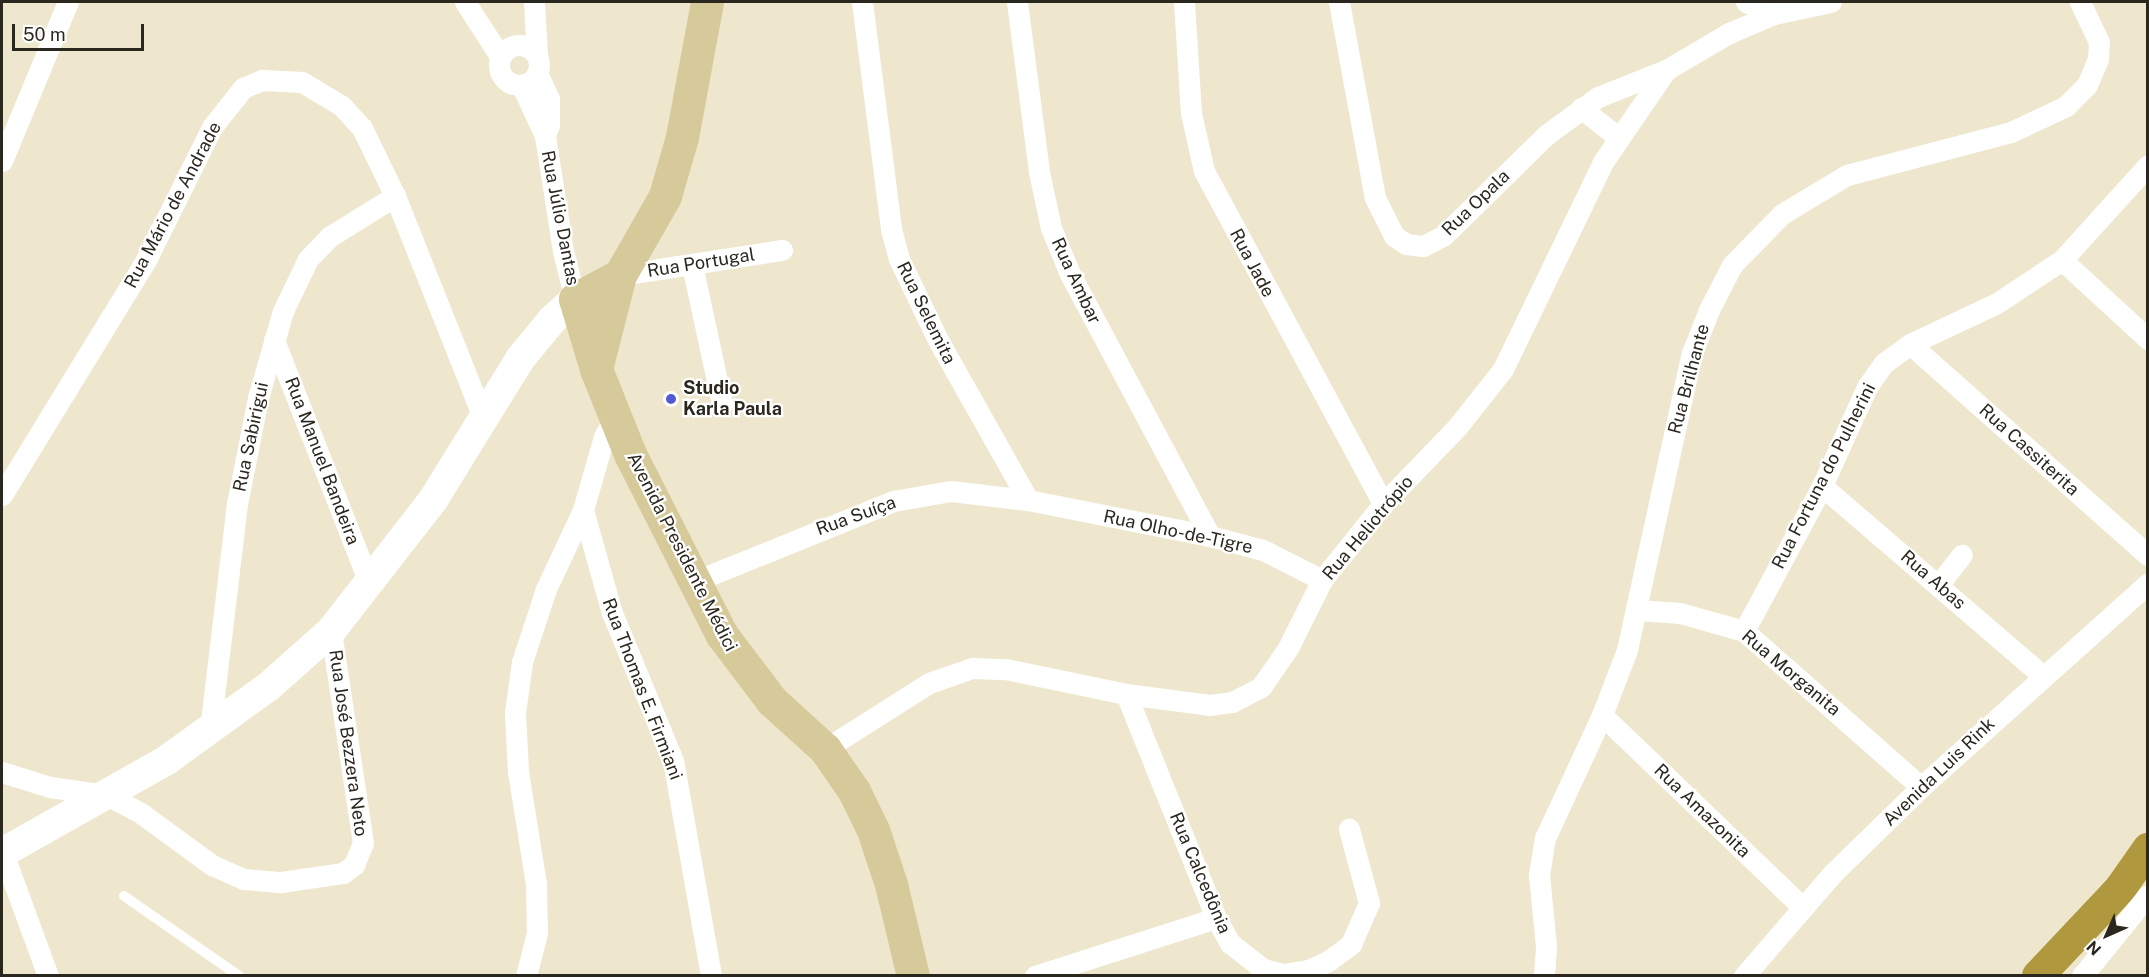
<!DOCTYPE html>
<meta charset="utf-8">
<style>
body{margin:0}
#map{position:relative;width:2149px;height:977px;overflow:hidden;background:#eee7ce;font-family:"Public Sans",sans-serif}
div>[style]{position:absolute}
[style*='--x']{left:calc(var(--x)*1px);top:calc(var(--y)*1px);width:calc(var(--w)*1px);rotate:calc(var(--a)*1deg)}
.river>*{height:32px;margin:-16px;padding:0 16px;transform-origin:16px;border-radius:16px;background:#af983e}
.lane>*{height:10px;margin:-5px;padding:0 5px;transform-origin:5px;border-radius:5px;background:#fff}
.street>*{height:21px;margin:-10.5px;padding:0 10.5px;transform-origin:10.5px;border-radius:10.5px;background:#fff}
.street>.ring{margin:-10.5px;padding:0;box-sizing:content-box;background:none;border:21px solid #fff;border-radius:50%}
.secondary>*{height:30px;margin:-15px;padding:0 15px;transform-origin:15px;border-radius:15px;background:#fff}
.primary>*{height:33px;margin:-16.5px;padding:0 16.5px;transform-origin:16.5px;border-radius:16.5px;background:#d7ca9a}
.dots>*{width:16px;height:16px;translate:-50% -50%;box-sizing:border-box;border:3px solid #fff;border-radius:50%}
span{translate:-50% -50%;white-space:nowrap;text-align:center;line-height:1.15;-webkit-text-stroke:4.5px #fff;paint-order:stroke}
.street-label{font-size:18px;color:#29271e}
.poi-label{font-size:18px;color:#29271e;font-weight:700}
.left{translate:0 -50%;text-align:left}
.frame{position:absolute;inset:0;border:3px solid #29271e;pointer-events:none}
.north{position:absolute;left:2077px;top:905px;width:60px;height:60px;-webkit-text-stroke:4px #fff;paint-order:stroke;rotate:225deg;font-size:16px;font-weight:700;line-height:24px;text-align:center;color:#29271e}
.north::after{content:'';display:block;margin:auto;width:21px;height:27px;background:#29271e;clip-path:polygon(50% 0,100% 100%,50% 72%,0 100%)}
.scale{position:absolute;left:12px;top:24px;width:132px;height:27px;box-sizing:border-box;border:3px solid #29271e;border-top:0;padding-left:8px;font-size:18px;line-height:21px;white-space:nowrap;color:#29271e;-webkit-text-stroke:4px #fff;paint-order:stroke}
</style>
<div id="map">
<div class="river">
<div style="--x:2038;--y:976;--w:120;--a:-46.7"></div>
<div style="--x:2120;--y:889;--w:49;--a:-55"></div>
</div>
<div class="lane">
<div style="--x:124;--y:896;--w:140;--a:34.8"></div>
</div>
<div class="street">
<div style="--x:465;--y:2;--w:64;--a:57.1"></div>
<div style="--x:534;--y:2;--w:54;--a:86.8"></div>
<div style="--x:862;--y:2;--w:229;--a:82.7"></div>
<div style="--x:891;--y:229;--w:31;--a:75"></div>
<div style="--x:899;--y:259;--w:90;--a:64.3"></div>
<div style="--x:938;--y:340;--w:184;--a:60.6"></div>
<div style="--x:1017;--y:2;--w:171;--a:82.6"></div>
<div style="--x:1039;--y:172;--w:57;--a:77.9"></div>
<div style="--x:1051;--y:228;--w:50;--a:67.6"></div>
<div style="--x:1070;--y:274;--w:297;--a:61.9"></div>
<div style="--x:1184;--y:2;--w:111;--a:86.4"></div>
<div style="--x:1191;--y:113;--w:59;--a:77.4"></div>
<div style="--x:1204;--y:171;--w:378;--a:61.7"></div>
<div style="--x:1339;--y:2;--w:199;--a:79.6"></div>
<div style="--x:1375;--y:198;--w:42;--a:63.4"></div>
<div style="--x:1394;--y:236;--w:14;--a:34"></div>
<div style="--x:1406;--y:244;--w:17;--a:7"></div>
<div style="--x:1423;--y:246;--w:22;--a:-27"></div>
<div style="--x:1443;--y:236;--w:144;--a:-44.4"></div>
<div style="--x:1546;--y:135;--w:64;--a:-36.2"></div>
<div style="--x:1598;--y:97;--w:73;--a:-21.7"></div>
<div style="--x:1666;--y:70;--w:73;--a:-30.4"></div>
<div style="--x:1729;--y:33;--w:49;--a:-22.9"></div>
<div style="--x:1774;--y:14;--w:58;--a:-11.9"></div>
<div style="--x:1746;--y:2;--w:30;--a:23"></div>
<div class="ring" style="left:499px;top:45px;width:19px;height:19px"></div>
<div style="--x:537;--y:73;--w:29;--a:65"></div>
<div style="--x:549;--y:99;--w:26;--a:90"></div>
<div style="--x:549;--y:125;--w:12;--a:110"></div>
<div style="--x:522;--y:86;--w:55;--a:65.3"></div>
<div style="--x:545;--y:136;--w:116;--a:81.1"></div>
<div style="--x:563;--y:251;--w:49;--a:76"></div>
<div style="--x:1581;--y:108;--w:48;--a:38.3"></div>
<div style="--x:2;--y:161;--w:172;--a:-67.5"></div>
<div style="--x:2062;--y:260;--w:117;--a:42.6"></div>
<div style="--x:692;--y:265;--w:142;--a:77.8"></div>
<div style="--x:620;--y:275;--w:164;--a:-8.8"></div>
<div style="--x:274;--y:340;--w:260;--a:68.6"></div>
<div style="--x:1910;--y:344;--w:318;--a:41.6"></div>
<div style="--x:1822;--y:486;--w:291;--a:40.7"></div>
<div style="--x:2;--y:495;--w:278;--a:-58.5"></div>
<div style="--x:147;--y:258;--w:146;--a:-63.6"></div>
<div style="--x:212;--y:127;--w:50;--a:-51.5"></div>
<div style="--x:243;--y:88;--w:21;--a:-23"></div>
<div style="--x:262;--y:80;--w:40;--a:2.9"></div>
<div style="--x:302;--y:82;--w:47;--a:31"></div>
<div style="--x:342;--y:106;--w:30;--a:48"></div>
<div style="--x:362;--y:128;--w:76;--a:64.1"></div>
<div style="--x:395;--y:196;--w:238;--a:68.3"></div>
<div style="--x:583;--y:510;--w:107;--a:74.3"></div>
<div style="--x:612;--y:613;--w:159;--a:67.5"></div>
<div style="--x:673;--y:760;--w:219;--a:80"></div>
<div style="--x:693;--y:582;--w:216;--a:-22"></div>
<div style="--x:893;--y:501;--w:59;--a:-9.8"></div>
<div style="--x:951;--y:491;--w:78;--a:6.7"></div>
<div style="--x:1028;--y:500;--w:186;--a:11.2"></div>
<div style="--x:1210;--y:536;--w:55;--a:14.8"></div>
<div style="--x:1263;--y:550;--w:66;--a:27"></div>
<div style="--x:1939;--y:584;--w:37;--a:-52"></div>
<div style="--x:1637;--y:610;--w:43;--a:4"></div>
<div style="--x:1680;--y:613;--w:66;--a:15.7"></div>
<div style="--x:1744;--y:631;--w:236;--a:41.4"></div>
<div style="--x:1744;--y:631;--w:165;--a:-61.7"></div>
<div style="--x:1822;--y:486;--w:109;--a:-65.6"></div>
<div style="--x:1867;--y:387;--w:29;--a:-55"></div>
<div style="--x:1884;--y:363;--w:32;--a:-36"></div>
<div style="--x:1910;--y:344;--w:96;--a:-25.2"></div>
<div style="--x:1997;--y:303;--w:78;--a:-33.5"></div>
<div style="--x:2062;--y:260;--w:128;--a:-47.8"></div>
<div style="--x:1126;--y:694;--w:241;--a:68.1"></div>
<div style="--x:1216;--y:918;--w:29;--a:61"></div>
<div style="--x:1230;--y:943;--w:42;--a:38.2"></div>
<div style="--x:1263;--y:969;--w:21;--a:14"></div>
<div style="--x:1283;--y:974;--w:25;--a:-9"></div>
<div style="--x:1308;--y:970;--w:22;--a:-24"></div>
<div style="--x:1328;--y:961;--w:29;--a:-36"></div>
<div style="--x:1351;--y:944;--w:45;--a:-66.3"></div>
<div style="--x:1369;--y:903;--w:77;--a:-105.1"></div>
<div style="--x:1602;--y:715;--w:277;--a:43.8"></div>
<div style="--x:210;--y:730;--w:228;--a:-83.2"></div>
<div style="--x:237;--y:504;--w:108;--a:-78.8"></div>
<div style="--x:258;--y:398;--w:91;--a:-74"></div>
<div style="--x:283;--y:311;--w:58;--a:-64.3"></div>
<div style="--x:308;--y:259;--w:30;--a:-46"></div>
<div style="--x:329;--y:237;--w:78;--a:-31.8"></div>
<div style="--x:825;--y:749;--w:123;--a:-32.4"></div>
<div style="--x:929;--y:683;--w:46;--a:-19.2"></div>
<div style="--x:972;--y:668;--w:34;--a:2"></div>
<div style="--x:1006;--y:669;--w:123;--a:11.8"></div>
<div style="--x:1126;--y:694;--w:84;--a:7.5"></div>
<div style="--x:1209;--y:705;--w:23;--a:-7"></div>
<div style="--x:1232;--y:702;--w:33;--a:-27"></div>
<div style="--x:1261;--y:687;--w:47;--a:-55.3"></div>
<div style="--x:1288;--y:648;--w:76;--a:-63.4"></div>
<div style="--x:1322;--y:580;--w:97;--a:-51.2"></div>
<div style="--x:1383;--y:504;--w:108;--a:-46.1"></div>
<div style="--x:1458;--y:426;--w:73;--a:-51.7"></div>
<div style="--x:1503;--y:369;--w:230;--a:-64.2"></div>
<div style="--x:1603;--y:162;--w:112;--a:-55.6"></div>
<div style="--x:2;--y:772;--w:50;--a:17.4"></div>
<div style="--x:50;--y:787;--w:58;--a:8"></div>
<div style="--x:107;--y:795;--w:40;--a:28"></div>
<div style="--x:142;--y:814;--w:87;--a:36.1"></div>
<div style="--x:212;--y:865;--w:35;--a:24"></div>
<div style="--x:244;--y:879;--w:37;--a:5"></div>
<div style="--x:281;--y:882;--w:63;--a:-8.3"></div>
<div style="--x:343;--y:873;--w:14;--a:-36"></div>
<div style="--x:354;--y:865;--w:24;--a:-68"></div>
<div style="--x:363;--y:843;--w:214;--a:-98.6"></div>
<div style="--x:3;--y:853;--w:131;--a:69.9"></div>
<div style="--x:526;--y:976;--w:44;--a:-75.7"></div>
<div style="--x:537;--y:933;--w:49;--a:-91.2"></div>
<div style="--x:536;--y:884;--w:114;--a:-99.1"></div>
<div style="--x:518;--y:771;--w:58;--a:-93"></div>
<div style="--x:515;--y:713;--w:51;--a:-82.2"></div>
<div style="--x:522;--y:662;--w:77;--a:-71.8"></div>
<div style="--x:546;--y:589;--w:87;--a:-64.9"></div>
<div style="--x:583;--y:510;--w:76;--a:-74"></div>
<div style="--x:604;--y:437;--w:22;--a:-63"></div>
<div style="--x:1035;--y:976;--w:190;--a:-17.8"></div>
<div style="--x:1544;--y:976;--w:30;--a:-86"></div>
<div style="--x:1546;--y:946;--w:71;--a:-95.6"></div>
<div style="--x:1539;--y:875;--w:37;--a:-81"></div>
<div style="--x:1545;--y:838;--w:136;--a:-65.1"></div>
<div style="--x:1602;--y:715;--w:70;--a:-69"></div>
<div style="--x:1627;--y:650;--w:304;--a:-77.7"></div>
<div style="--x:1692;--y:353;--w:46;--a:-68.4"></div>
<div style="--x:1709;--y:310;--w:51;--a:-62.9"></div>
<div style="--x:1732;--y:265;--w:71;--a:-45.6"></div>
<div style="--x:1782;--y:214;--w:76;--a:-31"></div>
<div style="--x:1847;--y:175;--w:170;--a:-14.7"></div>
<div style="--x:2011;--y:132;--w:61;--a:-25.3"></div>
<div style="--x:2066;--y:106;--w:30;--a:-45"></div>
<div style="--x:2087;--y:85;--w:28;--a:-67"></div>
<div style="--x:2098;--y:59;--w:17;--a:-87"></div>
<div style="--x:2099;--y:42;--w:44;--a:-115.4"></div>
<div style="--x:1744;--y:976;--w:135;--a:-49.2"></div>
<div style="--x:1832;--y:874;--w:124;--a:-44.3"></div>
<div style="--x:1921;--y:787;--w:305;--a:-41.9"></div>
<div style="--x:2082;--y:976;--w:104;--a:-50.8"></div>
</div>
<div class="secondary">
<div style="--x:2;--y:853;--w:189;--a:-29.4"></div>
<div style="--x:167;--y:760;--w:125;--a:-35.9"></div>
<div style="--x:268;--y:687;--w:84;--a:-41.6"></div>
<div style="--x:331;--y:631;--w:166;--a:-52.1"></div>
<div style="--x:433;--y:500;--w:166;--a:-58.3"></div>
<div style="--x:520;--y:359;--w:50;--a:-50.6"></div>
<div style="--x:552;--y:320;--w:31;--a:-42"></div>
</div>
<div class="primary">
<div style="--x:575;--y:299;--w:73;--a:73.3"></div>
<div style="--x:596;--y:369;--w:92;--a:68.2"></div>
<div style="--x:630;--y:454;--w:203;--a:63.1"></div>
<div style="--x:722;--y:635;--w:83;--a:52.9"></div>
<div style="--x:772;--y:701;--w:72;--a:42.2"></div>
<div style="--x:825;--y:749;--w:51;--a:55.4"></div>
<div style="--x:854;--y:791;--w:43;--a:64"></div>
<div style="--x:873;--y:830;--w:57;--a:71.6"></div>
<div style="--x:891;--y:884;--w:95;--a:76.6"></div>
<div style="--x:575;--y:299;--w:51;--a:-28.1"></div>
<div style="--x:620;--y:275;--w:91;--a:-60.3"></div>
<div style="--x:665;--y:196;--w:61;--a:-73.9"></div>
<div style="--x:682;--y:137;--w:137;--a:-79.5"></div>
<div style="--x:596;--y:369;--w:97;--a:-75.7"></div>
</div>
<div class="dots">
<div style="left:671px;top:399px;background:#525bd1"></div>
</div>
<div class="street-label">
<span style="left:1476px;top:203px;rotate:-44deg">Rua Opala</span>
<span style="left:173px;top:205px;rotate:-62deg">Rua Mário de Andrade</span>
<span style="left:560px;top:218px;rotate:79deg">Rua Júlio Dantas</span>
<span style="left:701px;top:263px;rotate:-9deg">Rua Portugal</span>
<span style="left:1252px;top:263px;rotate:62deg">Rua Jade</span>
<span style="left:1076px;top:281px;rotate:65deg">Rua Ambar</span>
<span style="left:926px;top:313px;rotate:64deg">Rua Selemita</span>
<span style="left:1689px;top:379px;rotate:-75deg">Rua Brilhante</span>
<span style="left:251px;top:437px;rotate:-78deg">Rua Sabirigui</span>
<span style="left:2029px;top:450px;rotate:42deg">Rua Cassiterita</span>
<span style="left:322px;top:461px;rotate:69deg">Rua Manuel Bandeira</span>
<span style="left:1824px;top:476px;rotate:-63deg">Rua Fortuna do Pulherini</span>
<span style="left:856px;top:516px;rotate:-20deg">Rua Suíça</span>
<span style="left:1368px;top:528px;rotate:-50deg">Rua Heliotrópio</span>
<span style="left:1178px;top:532px;rotate:12deg">Rua Olho-de-Tigre</span>
<span style="left:682px;top:552px;rotate:63deg">Avenida Presidente Médici</span>
<span style="left:1933px;top:580px;rotate:41deg">Rua Abas</span>
<span style="left:1791px;top:673px;rotate:40deg">Rua Morganita</span>
<span style="left:642px;top:689px;rotate:69deg">Rua Thomas E. Firmiani</span>
<span style="left:348px;top:743px;rotate:82deg">Rua José Bezzera Neto</span>
<span style="left:1939px;top:772px;rotate:-44deg">Avenida Luis Rink</span>
<span style="left:1702px;top:811px;rotate:44deg">Rua Amazonita</span>
<span style="left:1200px;top:873px;rotate:67deg">Rua Calcedônia</span>
</div>
<div class="poi-label">
<span class="left" style="left:683px;top:399px">Studio<br>Karla Paula</span>
</div>
<div class="frame"></div>
<div class="north">N</div>
<div class="scale">50 m</div>
</div>
